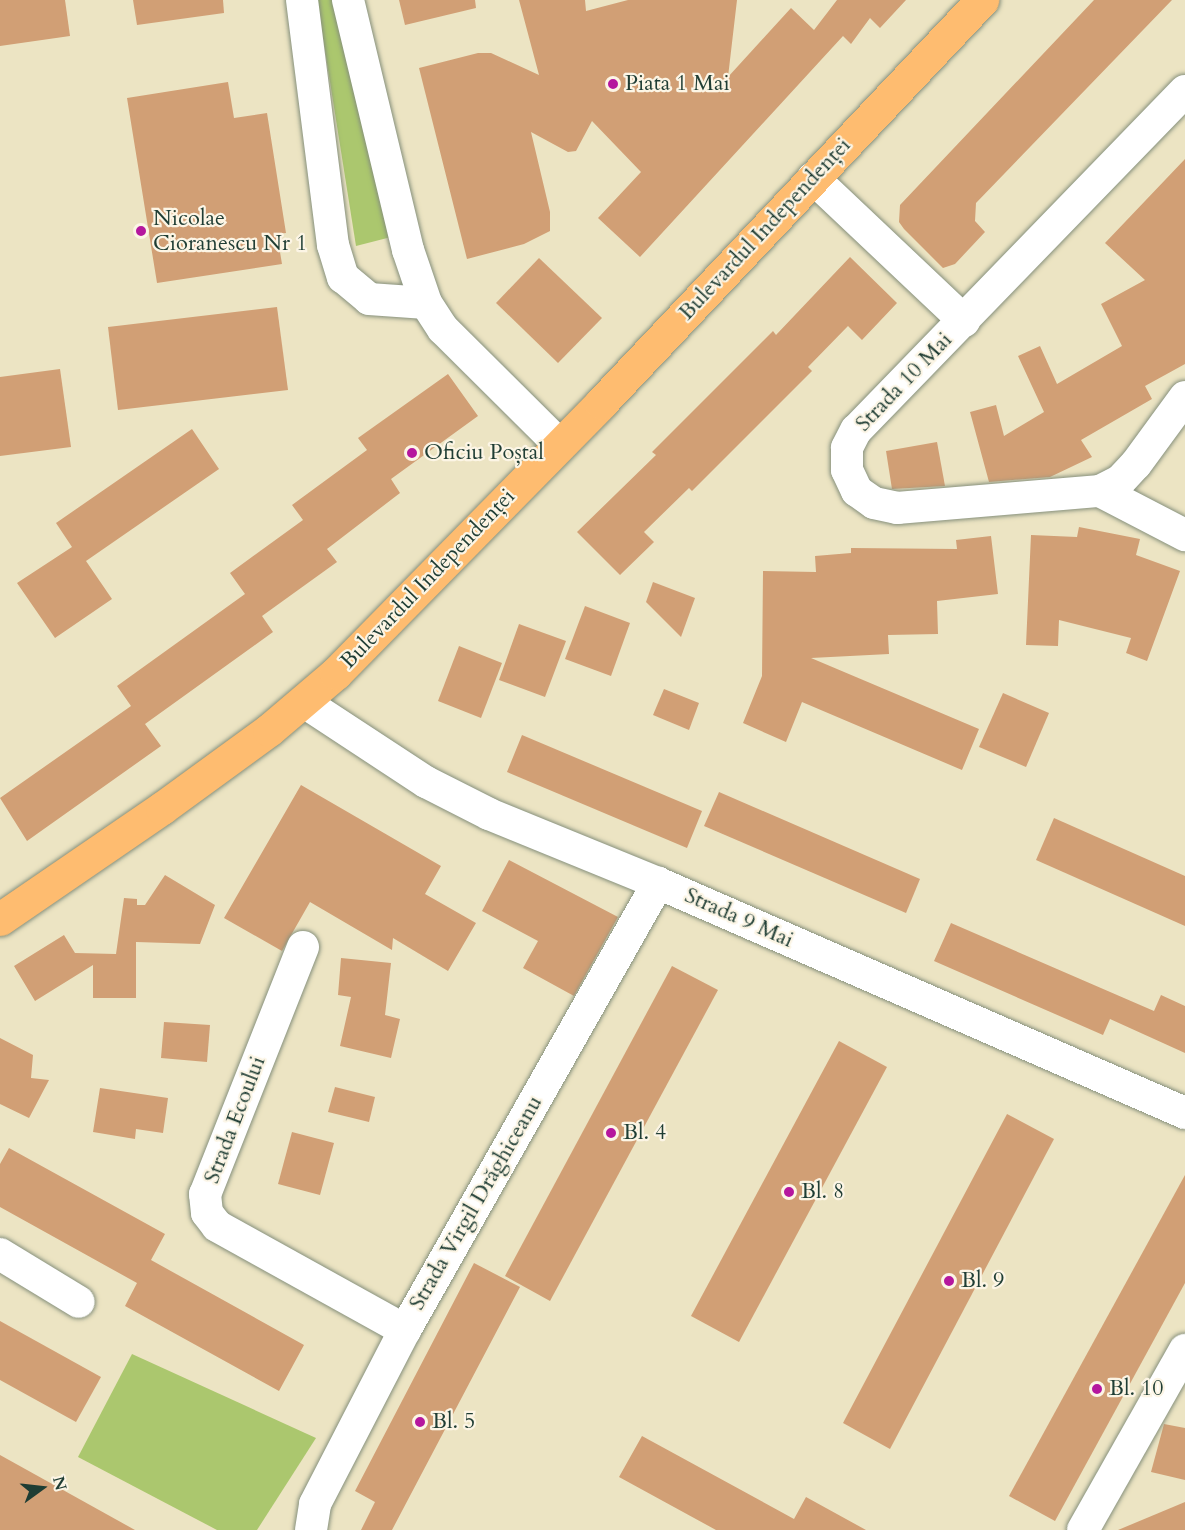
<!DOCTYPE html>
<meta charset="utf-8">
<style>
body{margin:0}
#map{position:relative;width:1185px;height:1530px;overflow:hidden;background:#ece4c3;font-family:Cardo,serif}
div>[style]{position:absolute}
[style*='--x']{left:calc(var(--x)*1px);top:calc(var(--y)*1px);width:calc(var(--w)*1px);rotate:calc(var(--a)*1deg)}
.green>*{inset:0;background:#abc76e}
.building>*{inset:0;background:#d19f75}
.roads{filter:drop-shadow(0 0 2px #86907c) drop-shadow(0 0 2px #86907c)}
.minor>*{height:32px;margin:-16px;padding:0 16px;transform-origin:16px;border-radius:16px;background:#fff}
.major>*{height:33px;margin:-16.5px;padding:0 16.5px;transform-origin:16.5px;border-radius:16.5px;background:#febc70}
.dots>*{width:16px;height:16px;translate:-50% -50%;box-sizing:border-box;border:3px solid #fcf5e5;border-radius:50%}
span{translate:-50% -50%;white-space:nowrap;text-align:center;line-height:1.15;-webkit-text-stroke:4.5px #fcf5e5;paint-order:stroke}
.poi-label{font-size:22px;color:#1f3d34}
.left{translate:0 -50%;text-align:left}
.street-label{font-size:22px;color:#1f3d34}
.north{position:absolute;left:12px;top:1458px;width:60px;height:60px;-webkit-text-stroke:4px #fcf5e5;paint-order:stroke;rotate:75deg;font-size:16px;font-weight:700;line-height:24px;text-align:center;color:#1f3d34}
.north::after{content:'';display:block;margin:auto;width:21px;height:27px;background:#1f3d34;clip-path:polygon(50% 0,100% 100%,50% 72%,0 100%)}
</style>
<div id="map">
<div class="green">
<div style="clip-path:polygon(317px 0,337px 0,395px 236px,356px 246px)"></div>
<div style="clip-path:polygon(132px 1354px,316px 1438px,257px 1530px,217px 1530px,78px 1457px)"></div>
</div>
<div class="building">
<div style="clip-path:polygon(0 0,65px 0,70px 36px,0 46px)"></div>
<div style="clip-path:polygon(133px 0,223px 0,224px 13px,137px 25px)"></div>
<div style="clip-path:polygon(399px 0,475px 0,476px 8px,405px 25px)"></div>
<div style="clip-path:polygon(519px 0,585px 0,586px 11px,628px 0,737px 0,728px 77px,791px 8px,814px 30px,837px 0,906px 0,880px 28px,870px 18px,851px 44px,843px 36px,640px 257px,598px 218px,641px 172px,592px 121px,576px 151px,568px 152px,531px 132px,550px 212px,550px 231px,524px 244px,467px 259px,419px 68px,478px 53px,491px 53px,539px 75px)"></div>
<div style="clip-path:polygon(1094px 0,1172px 0,976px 203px,975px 221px,985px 232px,955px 264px,943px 268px,904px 229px,899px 222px,900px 205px)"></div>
<div style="clip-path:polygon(228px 82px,234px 118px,267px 113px,286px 233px,277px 234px,282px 264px,157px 283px,127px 98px)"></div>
<div style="clip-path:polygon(1185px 159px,1185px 364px,1145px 386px,1152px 399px,1081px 440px,1092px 457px,1050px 477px,989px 482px,970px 412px,996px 405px,1004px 436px,1044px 412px,1018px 356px,1040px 346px,1057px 384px,1122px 346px,1101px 304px,1145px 280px,1105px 243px)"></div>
<div style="clip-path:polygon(850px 257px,897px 303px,862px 340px,848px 326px,808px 367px,812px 371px,692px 491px,689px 488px,644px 532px,654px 542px,620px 575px,577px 532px,656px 455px,652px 452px,773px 331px,776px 335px)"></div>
<div style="clip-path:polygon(539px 258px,602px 318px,558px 363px,496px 303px)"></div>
<div style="clip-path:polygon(277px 307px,288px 390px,118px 410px,108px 327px)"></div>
<div style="clip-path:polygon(60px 369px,71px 447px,0 456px,0 377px)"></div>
<div style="clip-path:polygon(448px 374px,478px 416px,391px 479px,400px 493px,327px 549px,337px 562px,262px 616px,273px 632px,145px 724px,161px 746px,27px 841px,0 798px,131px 706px,117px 686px,245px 594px,230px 573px,303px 520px,292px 505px,367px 450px,358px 438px)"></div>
<div style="clip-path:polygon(192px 429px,219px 469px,86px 561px,112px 599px,55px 638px,17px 583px,72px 547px,56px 523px)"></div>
<div style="clip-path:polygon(937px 442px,945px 486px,892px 489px,886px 451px)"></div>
<div style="clip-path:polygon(1079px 527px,1140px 539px,1136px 555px,1180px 571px,1147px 661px,1126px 653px,1131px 638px,1059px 620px,1058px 646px,1026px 645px,1031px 535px,1077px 537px)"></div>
<div style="clip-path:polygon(991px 536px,998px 594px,937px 601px,938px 634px,888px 635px,889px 654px,811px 658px,979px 729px,962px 770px,802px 702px,786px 742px,743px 723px,762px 676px,763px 571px,816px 572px,815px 556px,851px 553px,851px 548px,957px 549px,956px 540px)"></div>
<div style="clip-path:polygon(653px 582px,695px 598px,681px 637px,646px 602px)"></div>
<div style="clip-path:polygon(585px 606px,630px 623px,611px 676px,565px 659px)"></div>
<div style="clip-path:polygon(519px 624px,566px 641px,545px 697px,499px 680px)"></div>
<div style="clip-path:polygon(459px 646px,502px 663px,481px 718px,438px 701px)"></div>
<div style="clip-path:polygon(664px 689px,699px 703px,689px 730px,653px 715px)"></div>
<div style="clip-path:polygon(1003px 693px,1049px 713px,1026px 767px,979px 747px)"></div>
<div style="clip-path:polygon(522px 735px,702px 811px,687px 848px,507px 772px)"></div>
<div style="clip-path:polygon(301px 785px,441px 866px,425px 894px,476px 923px,448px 971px,393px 938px,392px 950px,310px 902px,282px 951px,224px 918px)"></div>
<div style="clip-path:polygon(719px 792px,920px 879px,906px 913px,704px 826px)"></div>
<div style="clip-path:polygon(1054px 818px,1185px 876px,1185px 926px,1036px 860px)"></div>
<div style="clip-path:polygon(509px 860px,618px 917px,574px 996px,523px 968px,538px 941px,482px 911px)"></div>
<div style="clip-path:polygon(165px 875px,215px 905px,200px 944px,136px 942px,136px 998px,93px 998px,93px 965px,35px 1001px,14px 966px,64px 935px,75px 953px,116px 954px,124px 898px,137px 899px,137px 905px,145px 905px)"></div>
<div style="clip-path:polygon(951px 923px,1154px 1011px,1161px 995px,1185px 1006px,1185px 1053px,1110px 1019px,1103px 1035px,934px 961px)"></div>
<div style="clip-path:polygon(341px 958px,391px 963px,385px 1015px,400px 1019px,391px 1058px,340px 1046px,351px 997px,338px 995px)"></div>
<div style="clip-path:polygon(672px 966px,718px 990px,550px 1301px,505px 1276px)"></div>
<div style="clip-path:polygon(164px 1022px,210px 1025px,207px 1062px,161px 1058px)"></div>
<div style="clip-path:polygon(0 1038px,33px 1055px,31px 1078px,49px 1080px,29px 1118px,0 1104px)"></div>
<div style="clip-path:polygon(839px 1041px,887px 1067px,739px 1342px,691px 1316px)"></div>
<div style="clip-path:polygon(335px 1087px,375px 1097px,369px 1122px,328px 1112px)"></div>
<div style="clip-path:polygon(100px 1088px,168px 1098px,163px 1133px,136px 1129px,135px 1139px,93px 1132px)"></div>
<div style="clip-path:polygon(1007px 1114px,1054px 1139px,890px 1449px,843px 1423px)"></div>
<div style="clip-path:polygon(292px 1132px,334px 1143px,320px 1195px,278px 1184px)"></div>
<div style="clip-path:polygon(9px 1148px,165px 1234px,151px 1260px,304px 1345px,279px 1391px,125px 1306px,137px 1283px,0 1207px,0 1164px)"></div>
<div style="clip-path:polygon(1185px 1175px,1185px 1283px,1055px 1521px,1009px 1496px)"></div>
<div style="clip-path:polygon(474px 1263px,520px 1287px,392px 1530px,361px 1530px,375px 1502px,355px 1491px)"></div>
<div style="clip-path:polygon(0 1321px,101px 1377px,76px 1422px,0 1380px)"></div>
<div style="clip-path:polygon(1164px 1424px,1185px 1428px,1185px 1480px,1151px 1472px)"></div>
<div style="clip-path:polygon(642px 1436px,794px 1519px,806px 1497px,866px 1530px,716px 1530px,619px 1477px)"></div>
<div style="clip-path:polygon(0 1455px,135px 1530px,0 1530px)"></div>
<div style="clip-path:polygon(1185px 1502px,1185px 1530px,1118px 1530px)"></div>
</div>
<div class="roads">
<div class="minor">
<div style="--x:302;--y:0;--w:247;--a:82.8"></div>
<div style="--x:333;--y:245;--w:34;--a:73"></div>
<div style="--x:343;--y:277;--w:34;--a:40"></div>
<div style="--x:369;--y:299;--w:57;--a:4"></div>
<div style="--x:348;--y:0;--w:257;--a:76.5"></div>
<div style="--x:408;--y:250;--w:56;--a:71.2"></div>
<div style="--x:426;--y:303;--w:31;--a:57"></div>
<div style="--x:443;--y:329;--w:163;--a:44.8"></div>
<div style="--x:1185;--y:91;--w:472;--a:134.1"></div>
<div style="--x:856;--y:430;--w:20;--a:117"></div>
<div style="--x:847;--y:448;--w:22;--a:90"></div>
<div style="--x:847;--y:470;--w:23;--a:65"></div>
<div style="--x:857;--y:491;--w:21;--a:35"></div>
<div style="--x:874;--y:503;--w:24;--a:12"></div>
<div style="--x:897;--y:508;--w:204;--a:-4.8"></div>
<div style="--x:1100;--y:491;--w:96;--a:27.4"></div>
<div style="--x:813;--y:178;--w:208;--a:43.4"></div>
<div style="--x:1100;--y:491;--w:22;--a:-27"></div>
<div style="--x:1120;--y:481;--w:23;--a:-47"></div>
<div style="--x:1136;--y:464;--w:83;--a:-53.8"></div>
<div style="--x:304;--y:702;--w:146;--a:33.3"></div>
<div style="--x:426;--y:782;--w:71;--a:26.9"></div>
<div style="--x:489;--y:814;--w:183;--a:22.2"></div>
<div style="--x:658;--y:883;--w:575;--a:23.58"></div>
<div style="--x:303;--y:947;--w:266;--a:111.6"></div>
<div style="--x:205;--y:1194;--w:19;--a:84"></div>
<div style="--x:207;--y:1213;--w:16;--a:52"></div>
<div style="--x:217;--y:1226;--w:215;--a:29"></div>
<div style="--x:0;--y:1254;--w:92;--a:31.3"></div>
<div style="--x:311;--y:1530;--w:26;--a:-81"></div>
<div style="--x:315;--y:1504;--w:196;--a:-62.7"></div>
<div style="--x:405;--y:1330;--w:514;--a:-60.49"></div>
<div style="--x:1083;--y:1530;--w:207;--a:-60.5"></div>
</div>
<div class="major">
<div style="--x:0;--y:919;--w:196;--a:-34.4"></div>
<div style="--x:162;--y:808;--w:132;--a:-36.1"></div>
<div style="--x:269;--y:730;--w:88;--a:-40.4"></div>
<div style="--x:336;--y:673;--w:378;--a:-45.5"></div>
<div style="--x:601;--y:403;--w:555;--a:-46.61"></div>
</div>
</div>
<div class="dots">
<div style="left:613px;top:84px;background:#b5179e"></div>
<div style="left:141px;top:231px;background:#b5179e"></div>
<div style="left:412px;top:453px;background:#b5179e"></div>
<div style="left:611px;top:1133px;background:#b5179e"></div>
<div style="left:789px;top:1192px;background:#b5179e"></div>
<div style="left:949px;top:1281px;background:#b5179e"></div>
<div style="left:1097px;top:1389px;background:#b5179e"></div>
<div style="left:420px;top:1422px;background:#b5179e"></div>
</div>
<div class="poi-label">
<span class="left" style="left:625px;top:84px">Piata 1 Mai</span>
<span class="left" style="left:153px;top:231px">Nicolae<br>Cioranescu Nr 1</span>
<span class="left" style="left:424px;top:453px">Oficiu Poștal</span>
<span class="left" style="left:623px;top:1133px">Bl. 4</span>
<span class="left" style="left:801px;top:1192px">Bl. 8</span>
<span class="left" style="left:961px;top:1281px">Bl. 9</span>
<span class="left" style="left:1109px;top:1389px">Bl. 10</span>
<span class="left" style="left:432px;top:1422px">Bl. 5</span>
</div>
<div class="street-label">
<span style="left:765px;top:229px;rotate:-47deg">Bulevardul Independenței</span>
<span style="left:904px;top:382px;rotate:-46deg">Strada 10 Mai</span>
<span style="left:428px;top:579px;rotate:-46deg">Bulevardul Independenței</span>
<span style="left:739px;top:918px;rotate:24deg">Strada 9 Mai</span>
<span style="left:235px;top:1120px;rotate:-69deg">Strada Ecoului</span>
<span style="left:476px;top:1203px;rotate:-60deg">Strada Virgil Drăghiceanu</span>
</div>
<div class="north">N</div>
</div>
